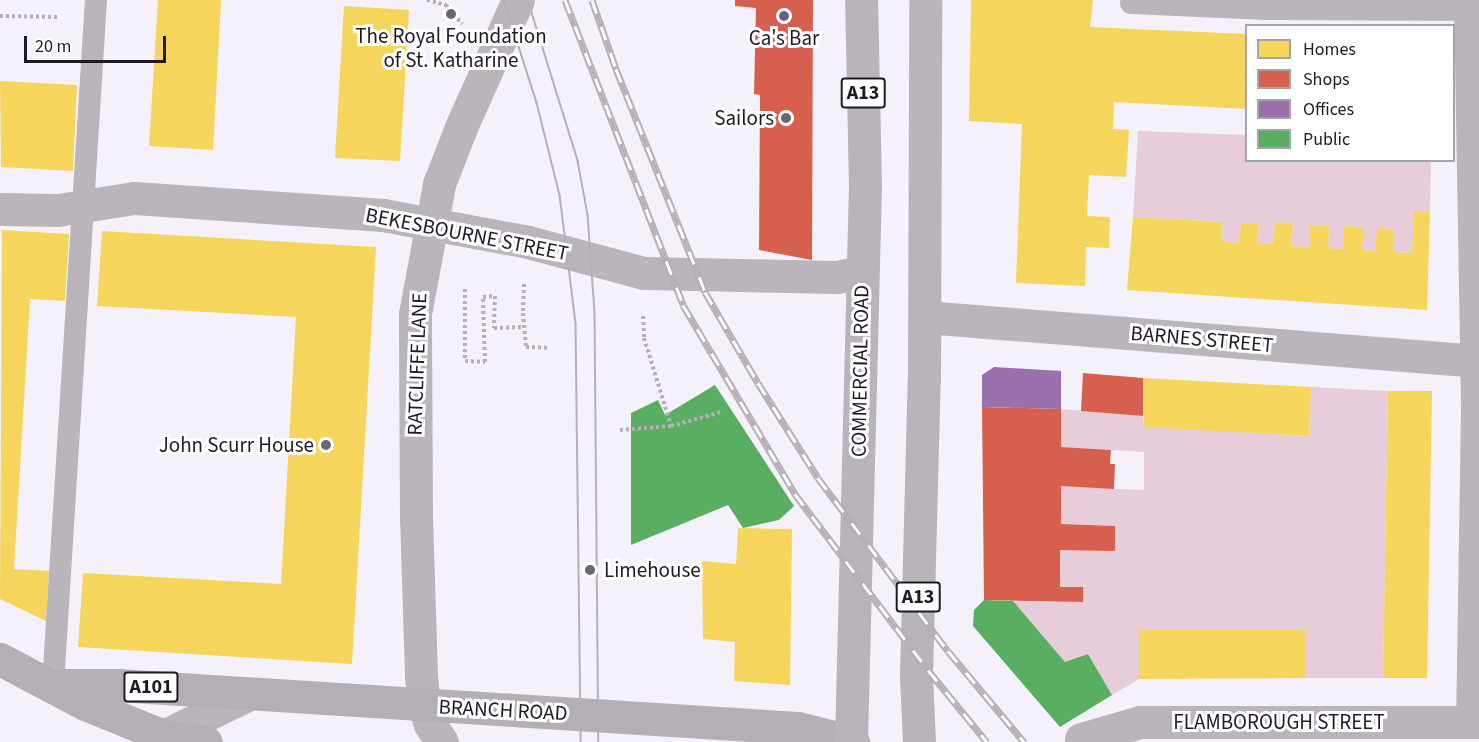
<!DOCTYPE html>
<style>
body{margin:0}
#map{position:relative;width:1479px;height:742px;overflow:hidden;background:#f5f1fa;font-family:"Source Sans 3",sans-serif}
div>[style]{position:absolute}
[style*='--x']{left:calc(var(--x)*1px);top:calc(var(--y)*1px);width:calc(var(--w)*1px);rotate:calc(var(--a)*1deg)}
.green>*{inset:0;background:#e7ccd9}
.homes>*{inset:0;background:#f6d55c}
.shops>*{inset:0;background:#d6604d}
.offices>*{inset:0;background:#9970ab}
.public>*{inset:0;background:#5aae61}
.path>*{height:4px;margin-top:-2px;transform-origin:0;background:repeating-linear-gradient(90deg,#b4b0b5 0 3px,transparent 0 6px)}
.lane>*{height:22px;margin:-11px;padding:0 11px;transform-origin:11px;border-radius:11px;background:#bab5bb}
.street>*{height:33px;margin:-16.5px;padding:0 16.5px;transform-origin:16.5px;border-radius:16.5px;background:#bab5bb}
.secondary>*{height:33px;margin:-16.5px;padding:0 16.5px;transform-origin:16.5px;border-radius:16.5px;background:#bab5bb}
.primary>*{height:33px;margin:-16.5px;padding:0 16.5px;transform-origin:16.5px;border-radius:16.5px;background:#b4aeb5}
.highway>*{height:33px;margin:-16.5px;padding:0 16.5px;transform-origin:16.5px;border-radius:16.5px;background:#b9b3ba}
.tram>*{height:1.5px;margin:-0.75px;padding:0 0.75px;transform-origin:0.75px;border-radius:0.75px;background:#b4b0b6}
.rail>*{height:7px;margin-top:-3.5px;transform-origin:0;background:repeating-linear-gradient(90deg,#fff 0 14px,#b4b0b6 0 28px);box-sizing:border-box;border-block:2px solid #b4b0b6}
.dots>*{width:16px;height:16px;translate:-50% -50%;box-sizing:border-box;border:3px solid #fff;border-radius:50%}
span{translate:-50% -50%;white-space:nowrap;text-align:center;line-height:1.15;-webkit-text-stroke:6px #fff;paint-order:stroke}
.shield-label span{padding:2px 4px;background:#fff;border:2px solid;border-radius:4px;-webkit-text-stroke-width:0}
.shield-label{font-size:20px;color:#1f1b25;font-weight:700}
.poi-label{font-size:21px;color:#1f1b25}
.right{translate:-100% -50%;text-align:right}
.left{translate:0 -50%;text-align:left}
.street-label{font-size:21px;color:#1f1b25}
.legend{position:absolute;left:1245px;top:24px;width:210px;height:138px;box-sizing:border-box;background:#fff;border:2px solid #a5a4a8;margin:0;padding:8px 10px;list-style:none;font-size:18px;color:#1f1b25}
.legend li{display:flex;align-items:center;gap:12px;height:30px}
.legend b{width:30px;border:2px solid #a5a4a8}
.scale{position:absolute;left:24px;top:36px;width:142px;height:27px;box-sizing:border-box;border:3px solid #1f1b25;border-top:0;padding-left:8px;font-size:18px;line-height:21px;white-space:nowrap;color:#1f1b25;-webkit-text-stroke:4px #fff;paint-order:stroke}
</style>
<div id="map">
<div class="green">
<div style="clip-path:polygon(1138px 131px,1246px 135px,1246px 160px,1431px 161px,1430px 211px,1415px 211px,1412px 253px,1394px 252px,1394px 230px,1377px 229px,1375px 251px,1362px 250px,1363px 228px,1345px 226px,1343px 249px,1328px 248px,1329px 226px,1311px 225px,1309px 248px,1291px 246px,1293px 224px,1275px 222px,1273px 244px,1257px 243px,1259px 224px,1241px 223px,1239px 243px,1221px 241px,1222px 222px,1133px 217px)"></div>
<div style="clip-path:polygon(1311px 387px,1388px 391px,1383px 678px,1306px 678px,1306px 630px,1139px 631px,1139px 679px,1112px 695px,1088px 654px,1065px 662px,1013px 601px,1083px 602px,1083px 588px,1060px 587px,1060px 550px,1115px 550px,1115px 526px,1061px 524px,1061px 486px,1144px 490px,1144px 452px,1061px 447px,1061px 409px,1143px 416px,1144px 426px,1309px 436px)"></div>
</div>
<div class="homes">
<div style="clip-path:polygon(158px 0,221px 0,213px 150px,149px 146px)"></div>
<div style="clip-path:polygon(971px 0,1093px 0,1090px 27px,1246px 34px,1246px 109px,1114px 102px,1113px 129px,1129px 130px,1126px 177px,1089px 175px,1087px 216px,1110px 217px,1109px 248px,1086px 247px,1085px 286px,1016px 283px,1022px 124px,969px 121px)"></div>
<div style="clip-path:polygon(344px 6px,409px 10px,400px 161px,335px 158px)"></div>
<div style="clip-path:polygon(0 81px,77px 85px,73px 171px,1px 167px)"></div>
<div style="clip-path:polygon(1414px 211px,1430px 211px,1427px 310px,1127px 290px,1133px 217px,1222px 222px,1221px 241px,1239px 243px,1241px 223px,1259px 224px,1257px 243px,1273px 244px,1275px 222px,1293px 224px,1291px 246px,1309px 248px,1310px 225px,1329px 226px,1328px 248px,1343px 249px,1344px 226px,1364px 228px,1362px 250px,1375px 251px,1377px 228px,1394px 230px,1394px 252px,1412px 253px)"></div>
<div style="clip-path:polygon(2px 230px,69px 234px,65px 301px,30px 299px,14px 569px,49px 571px,46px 621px,0 599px)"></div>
<div style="clip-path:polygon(102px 231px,376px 247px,352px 664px,78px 647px,83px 573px,281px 584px,296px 317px,97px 306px)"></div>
<div style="clip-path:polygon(1143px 378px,1311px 387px,1309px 436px,1144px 427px)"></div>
<div style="clip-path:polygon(1388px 391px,1432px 391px,1427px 678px,1383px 678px)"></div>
<div style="clip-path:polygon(738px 528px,792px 529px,790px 685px,734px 681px,735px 642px,703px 639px,702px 561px,736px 564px)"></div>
<div style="clip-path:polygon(1139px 630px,1306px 630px,1306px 678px,1139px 679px)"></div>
</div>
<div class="shops">
<div style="clip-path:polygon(735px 0,813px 0,812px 260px,759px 250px,760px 95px,754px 94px,756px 8px,735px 6px)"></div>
<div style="clip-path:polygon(1083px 373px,1143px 378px,1143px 416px,1081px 411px)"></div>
<div style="clip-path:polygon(982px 407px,1061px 409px,1061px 447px,1111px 450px,1110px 464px,1115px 464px,1114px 489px,1061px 486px,1061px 524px,1115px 526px,1115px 551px,1060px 550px,1060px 587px,1083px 587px,1083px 602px,984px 600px)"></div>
</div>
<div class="offices">
<div style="clip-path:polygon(994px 367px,1061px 371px,1061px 409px,982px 407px,982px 375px)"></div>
</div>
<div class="public">
<div style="clip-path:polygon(715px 385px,794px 506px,779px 520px,743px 528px,728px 505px,631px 545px,631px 413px,658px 400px,665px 415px)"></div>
<div style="clip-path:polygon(984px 600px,1013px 601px,1065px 662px,1088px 654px,1112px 695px,1060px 727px,973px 626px,974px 610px)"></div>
</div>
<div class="path">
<div style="--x:427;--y:0;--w:20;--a:15"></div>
<div style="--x:446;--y:5;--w:25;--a:50"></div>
<div style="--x:0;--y:16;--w:58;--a:1"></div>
<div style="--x:524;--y:284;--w:29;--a:92"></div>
<div style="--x:523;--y:313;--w:34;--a:85"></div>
<div style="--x:526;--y:347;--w:23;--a:2"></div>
<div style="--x:465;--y:289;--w:72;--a:90"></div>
<div style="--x:465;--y:361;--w:20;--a:3"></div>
<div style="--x:485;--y:362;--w:65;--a:-91.8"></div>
<div style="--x:483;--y:297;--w:12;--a:-5"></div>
<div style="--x:495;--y:296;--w:32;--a:92"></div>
<div style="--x:494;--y:328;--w:30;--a:-2"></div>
<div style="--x:643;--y:316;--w:22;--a:87"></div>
<div style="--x:644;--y:338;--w:92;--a:72.9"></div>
<div style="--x:620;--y:430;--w:51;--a:-4.5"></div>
<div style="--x:671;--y:426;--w:52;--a:-15.6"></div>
</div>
<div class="lane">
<div style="--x:1131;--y:3;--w:136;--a:2.5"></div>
<div style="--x:1267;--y:9;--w:203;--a:0.3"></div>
<div style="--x:53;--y:685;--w:686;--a:-86.41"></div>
</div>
<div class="street">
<div style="--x:1470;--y:0;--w:410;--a:89"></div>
<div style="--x:1477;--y:410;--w:312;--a:90.9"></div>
<div style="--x:0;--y:209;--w:58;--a:1"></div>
<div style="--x:58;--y:210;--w:77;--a:-9"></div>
<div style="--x:134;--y:198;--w:250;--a:3.9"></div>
<div style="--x:383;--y:215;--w:147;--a:10.5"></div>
<div style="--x:528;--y:242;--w:120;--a:15"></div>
<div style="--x:644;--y:273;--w:193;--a:1.2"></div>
<div style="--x:837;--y:277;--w:25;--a:-12"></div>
<div style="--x:925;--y:317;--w:556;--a:4.54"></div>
<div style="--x:1081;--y:739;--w:61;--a:-16.1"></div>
<div style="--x:1140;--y:722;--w:339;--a:0"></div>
<div style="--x:442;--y:742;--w:22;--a:-124"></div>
<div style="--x:430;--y:724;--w:20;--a:-108"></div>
<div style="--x:424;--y:705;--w:30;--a:-96"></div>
<div style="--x:421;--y:675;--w:158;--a:-91.8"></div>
<div style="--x:416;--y:517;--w:203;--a:-90.3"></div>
<div style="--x:415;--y:314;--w:132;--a:-79.5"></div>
<div style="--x:439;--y:184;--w:63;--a:-68.7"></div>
<div style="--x:462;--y:125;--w:137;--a:-65.9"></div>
</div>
<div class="secondary">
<div style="--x:151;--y:742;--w:109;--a:-26.1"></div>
</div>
<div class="primary">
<div style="--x:0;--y:659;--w:96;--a:27.9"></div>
<div style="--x:85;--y:704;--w:85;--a:22.1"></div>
<div style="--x:164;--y:736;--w:42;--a:8.1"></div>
<div style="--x:53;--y:685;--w:65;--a:0"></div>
<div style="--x:118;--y:685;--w:681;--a:3.62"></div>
<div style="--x:798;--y:728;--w:57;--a:14.3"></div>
</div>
<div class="highway">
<div style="--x:851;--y:742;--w:556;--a:-88.56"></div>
<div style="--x:865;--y:186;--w:186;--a:-91.2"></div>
<div style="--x:919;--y:742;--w:67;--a:-92.6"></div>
<div style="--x:916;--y:675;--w:297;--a:-88.5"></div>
<div style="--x:924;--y:378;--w:378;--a:-89.8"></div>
</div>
<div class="tram">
<div style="--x:504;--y:0;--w:108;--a:72.2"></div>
<div style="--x:537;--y:103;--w:95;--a:76"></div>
<div style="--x:560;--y:195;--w:129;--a:82.9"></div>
<div style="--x:576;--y:323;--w:419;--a:89.3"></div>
<div style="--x:528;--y:0;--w:169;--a:72.7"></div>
<div style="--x:578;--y:161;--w:55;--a:79.5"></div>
<div style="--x:588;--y:215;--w:97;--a:85.9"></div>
<div style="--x:595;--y:312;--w:430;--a:89.5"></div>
</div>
<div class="rail">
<div style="--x:565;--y:0;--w:327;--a:68.8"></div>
<div style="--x:683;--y:305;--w:220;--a:59.3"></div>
<div style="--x:795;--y:494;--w:221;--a:52.9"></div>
<div style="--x:928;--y:670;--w:93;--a:50.7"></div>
<div style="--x:592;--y:0;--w:73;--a:70.8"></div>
<div style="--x:616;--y:69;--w:240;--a:68.2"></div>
<div style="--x:705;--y:292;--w:105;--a:59.8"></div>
<div style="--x:758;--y:383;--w:112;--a:57.7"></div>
<div style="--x:818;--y:478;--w:216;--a:53.1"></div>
<div style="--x:948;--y:651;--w:119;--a:50.1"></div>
</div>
<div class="dots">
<div style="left:451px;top:14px;background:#6a6670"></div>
<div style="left:784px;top:16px;background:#6a6670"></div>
<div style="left:786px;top:118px;background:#6a6670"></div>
<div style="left:326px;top:445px;background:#6a6670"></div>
<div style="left:590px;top:570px;background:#6a6670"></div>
</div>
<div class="shield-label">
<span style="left:863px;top:93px">A13</span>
<span style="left:918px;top:597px">A13</span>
<span style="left:151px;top:687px">A101</span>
</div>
<div class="poi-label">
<span style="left:451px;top:48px">The Royal Foundation<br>of St. Katharine</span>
<span style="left:784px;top:38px">Ca's Bar</span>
<span class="right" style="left:774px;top:118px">Sailors</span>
<span class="right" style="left:314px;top:445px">John Scurr House</span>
<span class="left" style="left:604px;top:570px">Limehouse</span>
</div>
<div class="street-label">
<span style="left:467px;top:234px;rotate:11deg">BEKESBOURNE STREET</span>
<span style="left:1202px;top:339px;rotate:5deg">BARNES STREET</span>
<span style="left:417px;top:364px;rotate:-88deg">RATCLIFFE LANE</span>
<span style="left:860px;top:371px;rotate:-89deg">COMMERCIAL ROAD</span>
<span style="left:503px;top:710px;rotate:3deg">BRANCH ROAD</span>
<span style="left:1279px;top:722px">FLAMBOROUGH STREET</span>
</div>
<ul class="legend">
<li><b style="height:16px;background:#f6d55c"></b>Homes</li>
<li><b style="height:16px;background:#d6604d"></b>Shops</li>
<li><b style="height:16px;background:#9970ab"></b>Offices</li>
<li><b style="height:16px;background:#5aae61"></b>Public</li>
</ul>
<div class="scale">20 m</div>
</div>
